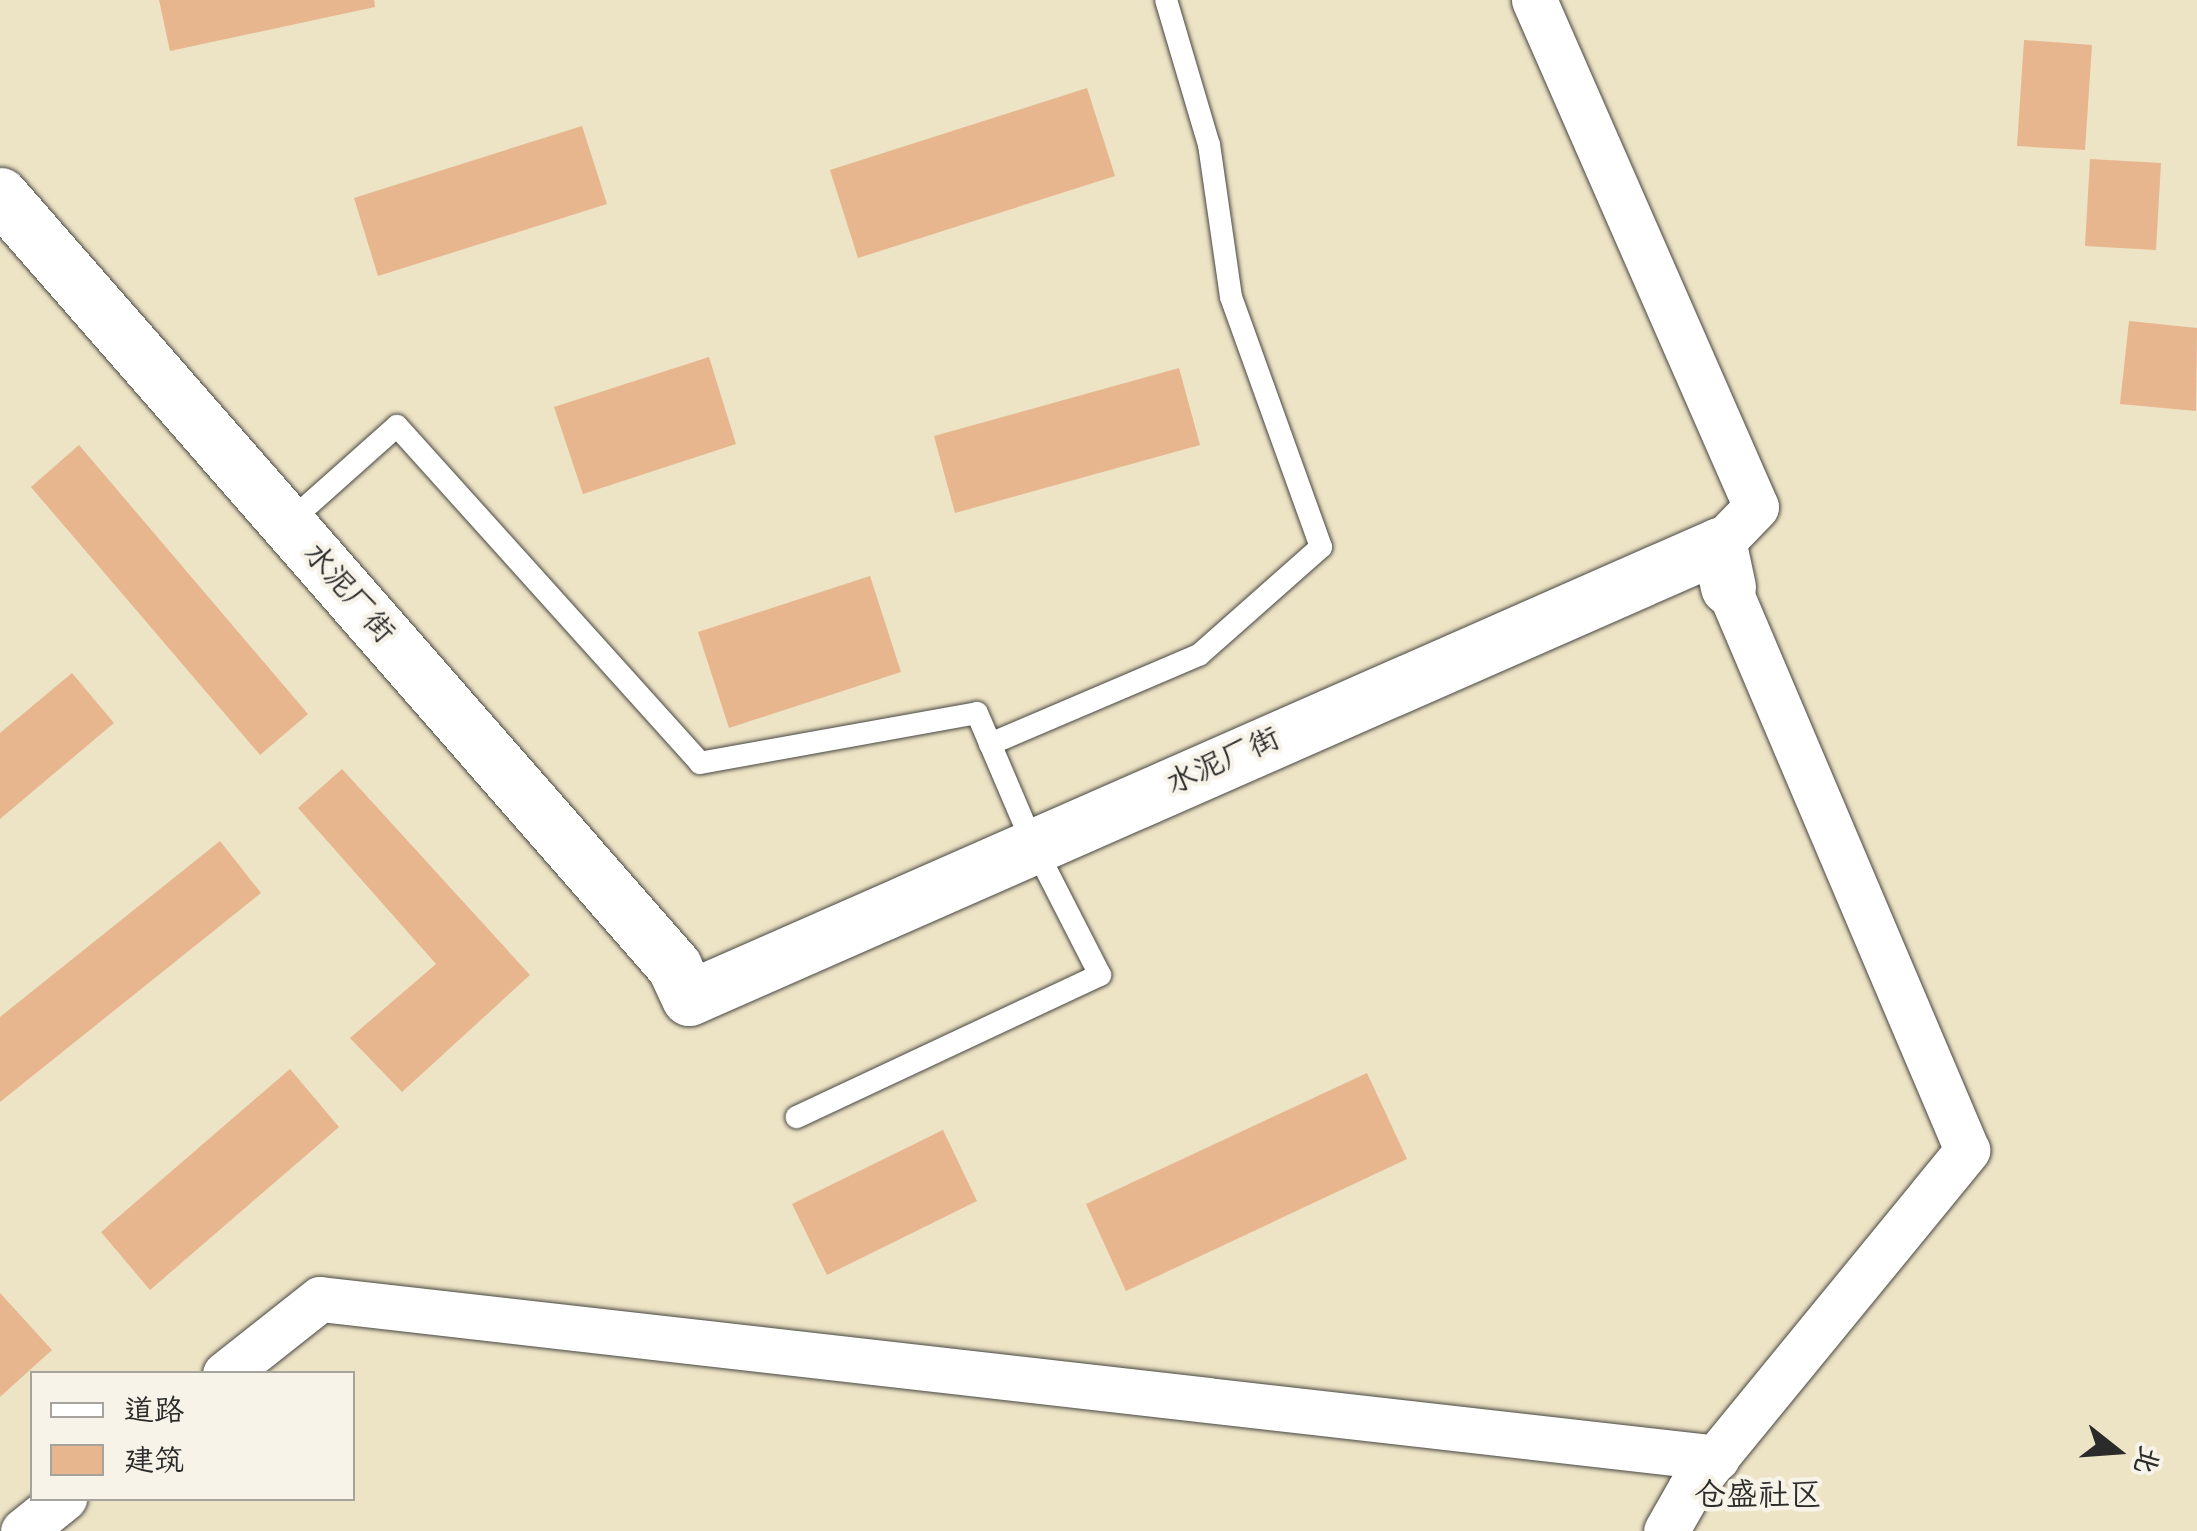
<!DOCTYPE html>
<meta charset="utf-8">
<style>
body{margin:0}
#map{position:relative;width:2197px;height:1531px;overflow:hidden;background:#ede3c5;font-family:"Architects Daughter","LXGW WenKai TC",sans-serif}
div>[style]{position:absolute}
[style*='--x']{left:calc(var(--x)*1px);top:calc(var(--y)*1px);width:calc(var(--w)*1px);rotate:calc(var(--a)*1deg)}
.building>*{inset:0;background:#e7b68f}
.roads{filter:drop-shadow(0 0 2px #484742) drop-shadow(0 0 2px #484742)}
.service>*{height:22px;margin:-11px;padding:0 11px;transform-origin:11px;border-radius:11px;background:#fff}
.minor>*{height:45px;margin:-22.5px;padding:0 22.5px;transform-origin:22.5px;border-radius:22.5px;background:#fff}
.tertiary>*{height:55px;margin:-27.5px;padding:0 27.5px;transform-origin:27.5px;border-radius:27.5px;background:#fff}
span{translate:-50% -50%;white-space:nowrap;text-align:center;line-height:1.15;-webkit-text-stroke:9px #f7f3e8;paint-order:stroke}
.street-label{font-size:30px;color:#2b2b2b}
.neighbourhood-label{font-size:32px;color:#2b2b2b}
.legend{position:absolute;left:30px;top:1371px;width:325px;height:130px;box-sizing:border-box;background:#f7f3e8;border:2px solid #a5a39c;margin:0;padding:12px 18px;list-style:none;font-size:30px;color:#2b2b2b}
.legend li{display:flex;align-items:center;gap:20px;height:50px}
.legend b{width:50px;border:2px solid #a5a39c}
.north{position:absolute;left:2067px;top:1401px;width:100px;height:100px;-webkit-text-stroke:8px #f7f3e8;paint-order:stroke;rotate:107deg;font-size:28px;font-weight:700;line-height:40px;text-align:center;color:#2b2b2b}
.north::after{content:'';display:block;margin:auto;width:35px;height:45px;background:#2b2b2b;clip-path:polygon(50% 0,100% 100%,50% 72%,0 100%)}
</style>
<div id="map">
<div class="building">
<div style="clip-path:polygon(159px 0,374px 0,375px 7px,170px 51px)"></div>
<div style="clip-path:polygon(2024px 40px,2092px 45px,2085px 150px,2017px 146px)"></div>
<div style="clip-path:polygon(1087px 88px,1115px 176px,858px 258px,830px 170px)"></div>
<div style="clip-path:polygon(582px 126px,607px 204px,378px 276px,354px 198px)"></div>
<div style="clip-path:polygon(2090px 159px,2161px 163px,2156px 250px,2085px 246px)"></div>
<div style="clip-path:polygon(2129px 321px,2197px 328px,2196px 411px,2120px 404px)"></div>
<div style="clip-path:polygon(709px 357px,736px 444px,583px 494px,554px 407px)"></div>
<div style="clip-path:polygon(1179px 368px,1200px 445px,955px 513px,934px 436px)"></div>
<div style="clip-path:polygon(79px 445px,308px 714px,260px 755px,31px 487px)"></div>
<div style="clip-path:polygon(870px 576px,901px 672px,729px 728px,698px 632px)"></div>
<div style="clip-path:polygon(72px 673px,114px 723px,0 819px,0 733px)"></div>
<div style="clip-path:polygon(342px 769px,530px 975px,402px 1092px,350px 1038px,436px 964px,298px 808px)"></div>
<div style="clip-path:polygon(220px 841px,261px 893px,0 1102px,0 1017px)"></div>
<div style="clip-path:polygon(290px 1069px,339px 1127px,150px 1290px,101px 1232px)"></div>
<div style="clip-path:polygon(1367px 1073px,1407px 1159px,1126px 1291px,1086px 1204px)"></div>
<div style="clip-path:polygon(943px 1130px,977px 1201px,827px 1275px,792px 1204px)"></div>
<div style="clip-path:polygon(0 1293px,52px 1350px,0 1397px)"></div>
</div>
<div class="roads">
<div class="service">
<div style="--x:287;--y:524;--w:147;--a:-41.7"></div>
<div style="--x:397;--y:426;--w:453;--a:48"></div>
<div style="--x:700;--y:763;--w:281;--a:-10.2"></div>
<div style="--x:977;--y:713;--w:142;--a:66.9"></div>
<div style="--x:1033;--y:844;--w:147;--a:62.9"></div>
<div style="--x:1100;--y:975;--w:335;--a:154.9"></div>
<div style="--x:990;--y:744;--w:227;--a:-23.1"></div>
<div style="--x:1199;--y:655;--w:163;--a:-41.5"></div>
<div style="--x:1321;--y:547;--w:266;--a:-109.8"></div>
<div style="--x:1231;--y:297;--w:154;--a:-98.2"></div>
<div style="--x:1209;--y:145;--w:151;--a:-106.5"></div>
</div>
<div class="minor">
<div style="--x:1534;--y:0;--w:553;--a:66.35"></div>
<div style="--x:1756;--y:507;--w:53;--a:134.2"></div>
<div style="--x:225;--y:1374;--w:121;--a:-38.3"></div>
<div style="--x:320;--y:1299;--w:1406;--a:6.49"></div>
<div style="--x:23;--y:1531;--w:53;--a:-38.8"></div>
<div style="--x:1666;--y:1531;--w:48;--a:-60.3"></div>
<div style="--x:1690;--y:1489;--w:438;--a:-50.7"></div>
<div style="--x:1967;--y:1150;--w:612;--a:-113"></div>
</div>
<div class="tertiary">
<div style="--x:0;--y:195;--w:1024;--a:48.84"></div>
<div style="--x:674;--y:966;--w:35;--a:65"></div>
<div style="--x:689;--y:998;--w:1125;--a:-23.74"></div>
<div style="--x:1719;--y:545;--w:43;--a:77.9"></div>
</div>
</div>
<div class="street-label">
<span style="left:349px;top:593px;rotate:49deg">水泥厂街</span>
<span style="left:1223px;top:761px;rotate:-24deg">水泥厂街</span>
</div>
<div class="neighbourhood-label">
<span style="left:1758px;top:1496px">仓盛社区</span>
</div>
<ul class="legend">
<li><b style="height:12px;background:#fff"></b>道路</li>
<li><b style="height:28px;background:#e7b68f"></b>建筑</li>
</ul>
<div class="north">北</div>
</div>
